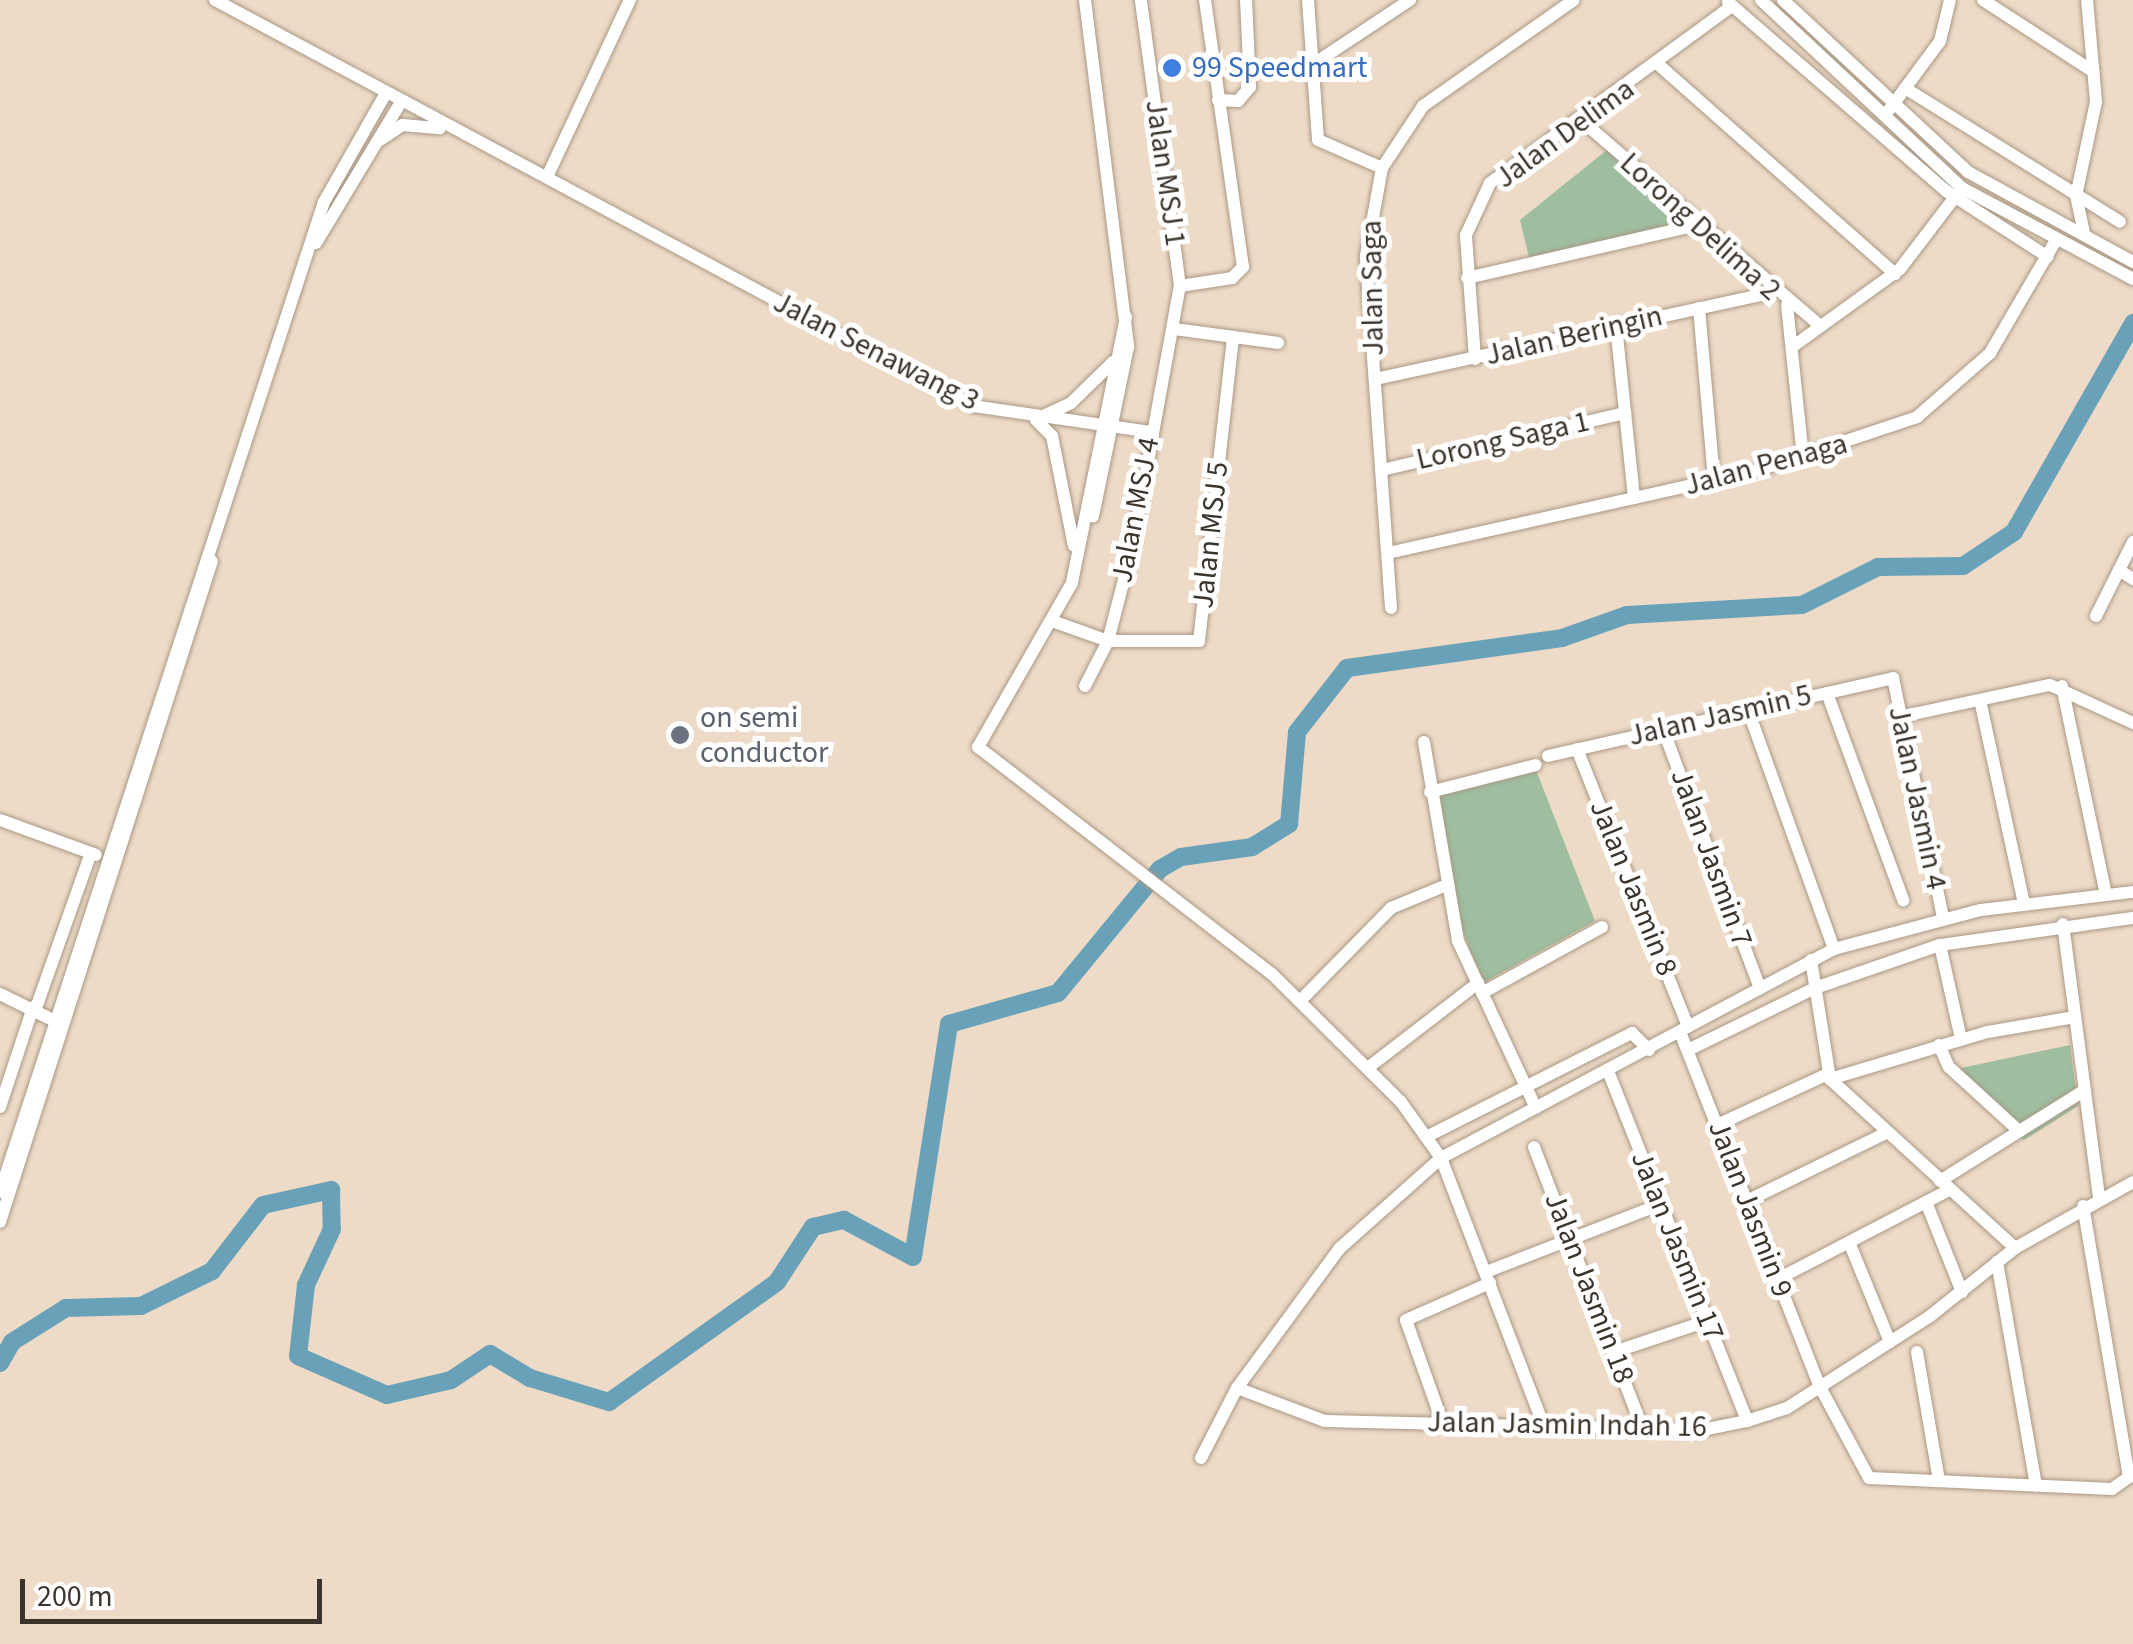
<!DOCTYPE html>
<style>
body{margin:0}
#map{position:relative;width:2133px;height:1644px;overflow:hidden;background:#eedbc7;font-family:"Source Sans 3",sans-serif}
div>[style]{position:absolute}
[style*='--x']{left:calc(var(--x)*1px);top:calc(var(--y)*1px);width:calc(var(--w)*1px);rotate:calc(var(--a)*1deg)}
.green>*{inset:0;background:#9ebe9f}
.river>*{height:18px;margin:-9px;padding:0 9px;transform-origin:9px;border-radius:9px;background:#69a1b9}
.roads{filter:drop-shadow(0 0 2px #a99885) drop-shadow(0 0 2px #a99885)}
.minor>*{height:12px;margin:-6px;padding:0 6px;transform-origin:6px;border-radius:6px;background:#fff}
.dots>*{width:28px;height:28px;translate:-50% -50%;box-sizing:border-box;border:5px solid #fff;border-radius:50%}
span{translate:-50% -50%;white-space:nowrap;text-align:center;line-height:1.15;-webkit-text-stroke:10px #fff;paint-order:stroke}
.shop-label{font-size:30px;color:#366cbe}
.left{translate:0 -50%;text-align:left}
.street-label{font-size:30px;color:#3b342c}
.worship-label{font-size:30px;color:#5b616d}
.scale{position:absolute;left:20px;top:1579px;width:302px;height:45px;box-sizing:border-box;border:5px solid #3b342c;border-top:0;padding-left:12px;font-size:30px;line-height:35px;white-space:nowrap;color:#3b342c;-webkit-text-stroke:8px #fff;paint-order:stroke}
</style>
<div id="map">
<div class="green">
<div style="clip-path:polygon(1608px 149px,1692px 221px,1529px 257px,1520px 220px)"></div>
<div style="clip-path:polygon(1536px 770px,1595px 921px,1483px 983px,1446px 887px,1434px 795px)"></div>
<div style="clip-path:polygon(2070px 1045px,2078px 1106px,2024px 1140px,1947px 1071px)"></div>
</div>
<div class="river">
<div style="--x:0;--y:1363;--w:24;--a:-60"></div>
<div style="--x:12;--y:1342;--w:64;--a:-32.2"></div>
<div style="--x:66;--y:1308;--w:75;--a:-1.5"></div>
<div style="--x:141;--y:1306;--w:79;--a:-26.2"></div>
<div style="--x:212;--y:1271;--w:83;--a:-52.3"></div>
<div style="--x:263;--y:1205;--w:70;--a:-12.4"></div>
<div style="--x:331;--y:1190;--w:39;--a:89"></div>
<div style="--x:332;--y:1229;--w:62;--a:114.9"></div>
<div style="--x:306;--y:1285;--w:71;--a:96.4"></div>
<div style="--x:298;--y:1356;--w:97;--a:23.7"></div>
<div style="--x:387;--y:1395;--w:66;--a:-13.2"></div>
<div style="--x:451;--y:1380;--w:47;--a:-33.7"></div>
<div style="--x:490;--y:1354;--w:47;--a:31"></div>
<div style="--x:530;--y:1378;--w:83;--a:16.9"></div>
<div style="--x:609;--y:1402;--w:206;--a:-35.5"></div>
<div style="--x:777;--y:1282;--w:66;--a:-56.8"></div>
<div style="--x:813;--y:1227;--w:32;--a:-13"></div>
<div style="--x:844;--y:1220;--w:78;--a:28.2"></div>
<div style="--x:913;--y:1257;--w:236;--a:-81.2"></div>
<div style="--x:949;--y:1024;--w:113;--a:-15.9"></div>
<div style="--x:1058;--y:993;--w:161;--a:-50.6"></div>
<div style="--x:1160;--y:869;--w:24;--a:-30"></div>
<div style="--x:1181;--y:857;--w:72;--a:-8"></div>
<div style="--x:1252;--y:847;--w:44;--a:-31.9"></div>
<div style="--x:1289;--y:824;--w:92;--a:-85"></div>
<div style="--x:1297;--y:732;--w:81;--a:-52"></div>
<div style="--x:1347;--y:668;--w:217;--a:-7.9"></div>
<div style="--x:1562;--y:638;--w:69;--a:-19.5"></div>
<div style="--x:1627;--y:615;--w:175;--a:-3.3"></div>
<div style="--x:1802;--y:605;--w:85;--a:-26.6"></div>
<div style="--x:1878;--y:567;--w:85;--a:-0.7"></div>
<div style="--x:1963;--y:566;--w:61;--a:-33.7"></div>
<div style="--x:2014;--y:532;--w:241;--a:-60.3"></div>
</div>
<div class="roads">
<div class="minor">
<div style="--x:215;--y:0;--w:860;--a:28.17"></div>
<div style="--x:973;--y:406;--w:180;--a:8.3"></div>
<div style="--x:1085;--y:0;--w:350;--a:82.9"></div>
<div style="--x:1128;--y:347;--w:173;--a:101.7"></div>
<div style="--x:1308;--y:0;--w:140;--a:85.9"></div>
<div style="--x:1318;--y:140;--w:70;--a:23.6"></div>
<div style="--x:1761;--y:0;--w:275;--a:43.1"></div>
<div style="--x:1962;--y:188;--w:194;--a:28"></div>
<div style="--x:1783;--y:0;--w:253;--a:42.9"></div>
<div style="--x:1968;--y:172;--w:188;--a:28.6"></div>
<div style="--x:1983;--y:0;--w:132;--a:33"></div>
<div style="--x:1728;--y:2;--w:289;--a:40.9"></div>
<div style="--x:1946;--y:191;--w:121;--a:32.9"></div>
<div style="--x:1312;--y:65;--w:118;--a:-33.6"></div>
<div style="--x:1660;--y:66;--w:314;--a:41.5"></div>
<div style="--x:1905;--y:88;--w:253;--a:31.9"></div>
<div style="--x:1218;--y:100;--w:20;--a:3"></div>
<div style="--x:1238;--y:101;--w:18;--a:-49"></div>
<div style="--x:1250;--y:87;--w:87;--a:-92.6"></div>
<div style="--x:1889;--y:110;--w:86;--a:-53.5"></div>
<div style="--x:1940;--y:41;--w:42;--a:-76.3"></div>
<div style="--x:1582;--y:121;--w:314;--a:40.7"></div>
<div style="--x:380;--y:140;--w:27;--a:-34"></div>
<div style="--x:402;--y:125;--w:38;--a:5"></div>
<div style="--x:547;--y:177;--w:195;--a:-64.9"></div>
<div style="--x:2084;--y:233;--w:38;--a:-102"></div>
<div style="--x:2076;--y:196;--w:96;--a:-78"></div>
<div style="--x:2096;--y:102;--w:102;--a:-95"></div>
<div style="--x:316;--y:243;--w:165;--a:-58.9"></div>
<div style="--x:1467;--y:278;--w:236;--a:-13"></div>
<div style="--x:1180;--y:286;--w:53;--a:-8.7"></div>
<div style="--x:1232;--y:278;--w:16;--a:-45"></div>
<div style="--x:1243;--y:267;--w:270;--a:-98.1"></div>
<div style="--x:1787;--y:305;--w:154;--a:84"></div>
<div style="--x:1699;--y:308;--w:173;--a:85"></div>
<div style="--x:1126;--y:317;--w:271;--a:101.5"></div>
<div style="--x:1072;--y:583;--w:189;--a:119.8"></div>
<div style="--x:978;--y:747;--w:371;--a:37.7"></div>
<div style="--x:1272;--y:974;--w:182;--a:44.8"></div>
<div style="--x:1401;--y:1102;--w:69;--a:54.5"></div>
<div style="--x:1441;--y:1158;--w:287;--a:69"></div>
<div style="--x:1616;--y:326;--w:173;--a:84"></div>
<div style="--x:1175;--y:329;--w:104;--a:7.7"></div>
<div style="--x:1792;--y:347;--w:133;--a:-35.8"></div>
<div style="--x:1900;--y:269;--w:91;--a:-52.6"></div>
<div style="--x:1475;--y:359;--w:124;--a:-94.2"></div>
<div style="--x:1466;--y:235;--w:57;--a:-65.2"></div>
<div style="--x:1490;--y:183;--w:300;--a:-36.2"></div>
<div style="--x:1375;--y:379;--w:407;--a:-12.3"></div>
<div style="--x:1039;--y:418;--w:35;--a:-25"></div>
<div style="--x:1071;--y:403;--w:59;--a:-44.3"></div>
<div style="--x:1036;--y:420;--w:23;--a:45"></div>
<div style="--x:1052;--y:436;--w:112;--a:78.7"></div>
<div style="--x:1382;--y:470;--w:250;--a:-13.2"></div>
<div style="--x:1388;--y:553;--w:380;--a:-12.6"></div>
<div style="--x:1759;--y:470;--w:167;--a:-18.5"></div>
<div style="--x:1917;--y:417;--w:97;--a:-41.2"></div>
<div style="--x:1990;--y:353;--w:131;--a:-59.7"></div>
<div style="--x:2119;--y:570;--w:17;--a:33"></div>
<div style="--x:1391;--y:608;--w:353;--a:-94.1"></div>
<div style="--x:1366;--y:256;--w:89;--a:-79.7"></div>
<div style="--x:1382;--y:168;--w:74;--a:-56.5"></div>
<div style="--x:1423;--y:106;--w:184;--a:-35.1"></div>
<div style="--x:2096;--y:616;--w:83;--a:-63.4"></div>
<div style="--x:1055;--y:622;--w:56;--a:19.7"></div>
<div style="--x:1108;--y:641;--w:91;--a:0"></div>
<div style="--x:1199;--y:641;--w:306;--a:-83.6"></div>
<div style="--x:1085;--y:686;--w:51;--a:-62.9"></div>
<div style="--x:1108;--y:641;--w:95;--a:-75.4"></div>
<div style="--x:1132;--y:549;--w:267;--a:-79.7"></div>
<div style="--x:1180;--y:286;--w:289;--a:-97.8"></div>
<div style="--x:2062;--y:686;--w:213;--a:78.1"></div>
<div style="--x:1827;--y:693;--w:221;--a:69.8"></div>
<div style="--x:1980;--y:700;--w:209;--a:77.8"></div>
<div style="--x:1748;--y:710;--w:254;--a:70.2"></div>
<div style="--x:1899;--y:717;--w:154;--a:-12"></div>
<div style="--x:2050;--y:685;--w:91;--a:24.6"></div>
<div style="--x:1663;--y:729;--w:277;--a:69.5"></div>
<div style="--x:1424;--y:742;--w:202;--a:80.3"></div>
<div style="--x:1458;--y:941;--w:184;--a:65"></div>
<div style="--x:1577;--y:749;--w:299;--a:68.2"></div>
<div style="--x:1548;--y:756;--w:354;--a:-12.7"></div>
<div style="--x:1893;--y:678;--w:244;--a:78.2"></div>
<div style="--x:1430;--y:792;--w:109;--a:-14.3"></div>
<div style="--x:0;--y:820;--w:102;--a:20"></div>
<div style="--x:2063;--y:924;--w:275;--a:82.5"></div>
<div style="--x:1940;--y:945;--w:96;--a:77.4"></div>
<div style="--x:1811;--y:960;--w:121;--a:80.9"></div>
<div style="--x:1830;--y:1079;--w:251;--a:42.4"></div>
<div style="--x:1482;--y:993;--w:137;--a:-28.8"></div>
<div style="--x:0;--y:994;--w:64;--a:26.2"></div>
<div style="--x:1301;--y:1000;--w:129;--a:-45.6"></div>
<div style="--x:1391;--y:908;--w:55;--a:-22.4"></div>
<div style="--x:36;--y:1008;--w:164;--a:-70.5"></div>
<div style="--x:1680;--y:1032;--w:382;--a:68.5"></div>
<div style="--x:1820;--y:1387;--w:103;--a:61.7"></div>
<div style="--x:1869;--y:1478;--w:243;--a:2.6"></div>
<div style="--x:2112;--y:1489;--w:21;--a:-35"></div>
<div style="--x:2129;--y:1477;--w:275;--a:-99.6"></div>
<div style="--x:1939;--y:1045;--w:24;--a:66"></div>
<div style="--x:1949;--y:1067;--w:95;--a:42.4"></div>
<div style="--x:1688;--y:1050;--w:141;--a:-26"></div>
<div style="--x:1815;--y:988;--w:132;--a:-19"></div>
<div style="--x:1940;--y:945;--w:195;--a:-8"></div>
<div style="--x:1369;--y:1067;--w:138;--a:-37.6"></div>
<div style="--x:1608;--y:1071;--w:377;--a:68.3"></div>
<div style="--x:1830;--y:1079;--w:165;--a:-16.6"></div>
<div style="--x:1988;--y:1032;--w:88;--a:-9.8"></div>
<div style="--x:0;--y:1107;--w:105;--a:-71.7"></div>
<div style="--x:1717;--y:1125;--w:122;--a:-24.7"></div>
<div style="--x:1428;--y:1136;--w:229;--a:-26.8"></div>
<div style="--x:1632;--y:1033;--w:24;--a:45"></div>
<div style="--x:1534;--y:1147;--w:302;--a:68.9"></div>
<div style="--x:1940;--y:1181;--w:171;--a:-32.1"></div>
<div style="--x:0;--y:1192;--w:1042;--a:-71.88"></div>
<div style="--x:324;--y:202;--w:125;--a:-60.4"></div>
<div style="--x:1747;--y:1201;--w:155;--a:-26.1"></div>
<div style="--x:1926;--y:1202;--w:97;--a:68.2"></div>
<div style="--x:0;--y:1222;--w:694;--a:-72.22"></div>
<div style="--x:1849;--y:1242;--w:108;--a:67.7"></div>
<div style="--x:1997;--y:1262;--w:227;--a:80.1"></div>
<div style="--x:1486;--y:1272;--w:188;--a:-21.2"></div>
<div style="--x:1778;--y:1279;--w:193;--a:-27.5"></div>
<div style="--x:1614;--y:1352;--w:98;--a:-18.4"></div>
<div style="--x:1917;--y:1352;--w:131;--a:80.3"></div>
<div style="--x:1237;--y:1388;--w:94;--a:20.6"></div>
<div style="--x:1325;--y:1421;--w:377;--a:1.4"></div>
<div style="--x:1702;--y:1430;--w:46;--a:-11.3"></div>
<div style="--x:1747;--y:1421;--w:42;--a:-18"></div>
<div style="--x:1787;--y:1408;--w:169;--a:-32.7"></div>
<div style="--x:1929;--y:1317;--w:110;--a:-38.7"></div>
<div style="--x:2015;--y:1248;--w:135;--a:-29.2"></div>
<div style="--x:1443;--y:1424;--w:110;--a:-109.6"></div>
<div style="--x:1406;--y:1320;--w:92;--a:-23.8"></div>
<div style="--x:1201;--y:1458;--w:79;--a:-62.8"></div>
<div style="--x:1237;--y:1388;--w:174;--a:-53.7"></div>
<div style="--x:1340;--y:1248;--w:135;--a:-41.7"></div>
<div style="--x:1441;--y:1158;--w:445;--a:-28"></div>
<div style="--x:1834;--y:949;--w:152;--a:-14.9"></div>
<div style="--x:1981;--y:910;--w:153;--a:-6.8"></div>
</div>
</div>
<div class="dots">
<div style="left:1172px;top:68px;background:#3f7fe0"></div>
<div style="left:680px;top:735px;background:#6b7280"></div>
</div>
<div class="shop-label">
<span class="left" style="left:1192px;top:68px">99 Speedmart</span>
</div>
<div class="street-label">
<span style="left:1565px;top:134px;rotate:-36deg">Jalan Delima</span>
<span style="left:1165px;top:173px;rotate:82deg">Jalan MSJ 1</span>
<span style="left:1700px;top:227px;rotate:42deg">Lorong Delima 2</span>
<span style="left:1373px;top:288px;rotate:-91deg">Jalan Saga</span>
<span style="left:1574px;top:336px;rotate:-13deg">Jalan Beringin</span>
<span style="left:876px;top:352px;rotate:27deg">Jalan Senawang 3</span>
<span style="left:1503px;top:441px;rotate:-13deg">Lorong Saga 1</span>
<span style="left:1766px;top:465px;rotate:-15deg">Jalan Penaga</span>
<span style="left:1136px;top:510px;rotate:-79deg">Jalan MSJ 4</span>
<span style="left:1211px;top:535px;rotate:-84deg">Jalan MSJ 5</span>
<span style="left:1720px;top:716px;rotate:-13deg">Jalan Jasmin 5</span>
<span style="left:1917px;top:798px;rotate:78deg">Jalan Jasmin 4</span>
<span style="left:1711px;top:858px;rotate:70deg">Jalan Jasmin 7</span>
<span style="left:1633px;top:888px;rotate:68deg">Jalan Jasmin 8</span>
<span style="left:1750px;top:1209px;rotate:69deg">Jalan Jasmin 9</span>
<span style="left:1677px;top:1246px;rotate:68deg">Jalan Jasmin 17</span>
<span style="left:1589px;top:1288px;rotate:69deg">Jalan Jasmin 18</span>
<span style="left:1567px;top:1425px;rotate:1deg">Jalan Jasmin Indah 16</span>
</div>
<div class="worship-label">
<span class="left" style="left:700px;top:735px">on semi<br>conductor</span>
</div>
<div class="scale">200 m</div>
</div>
